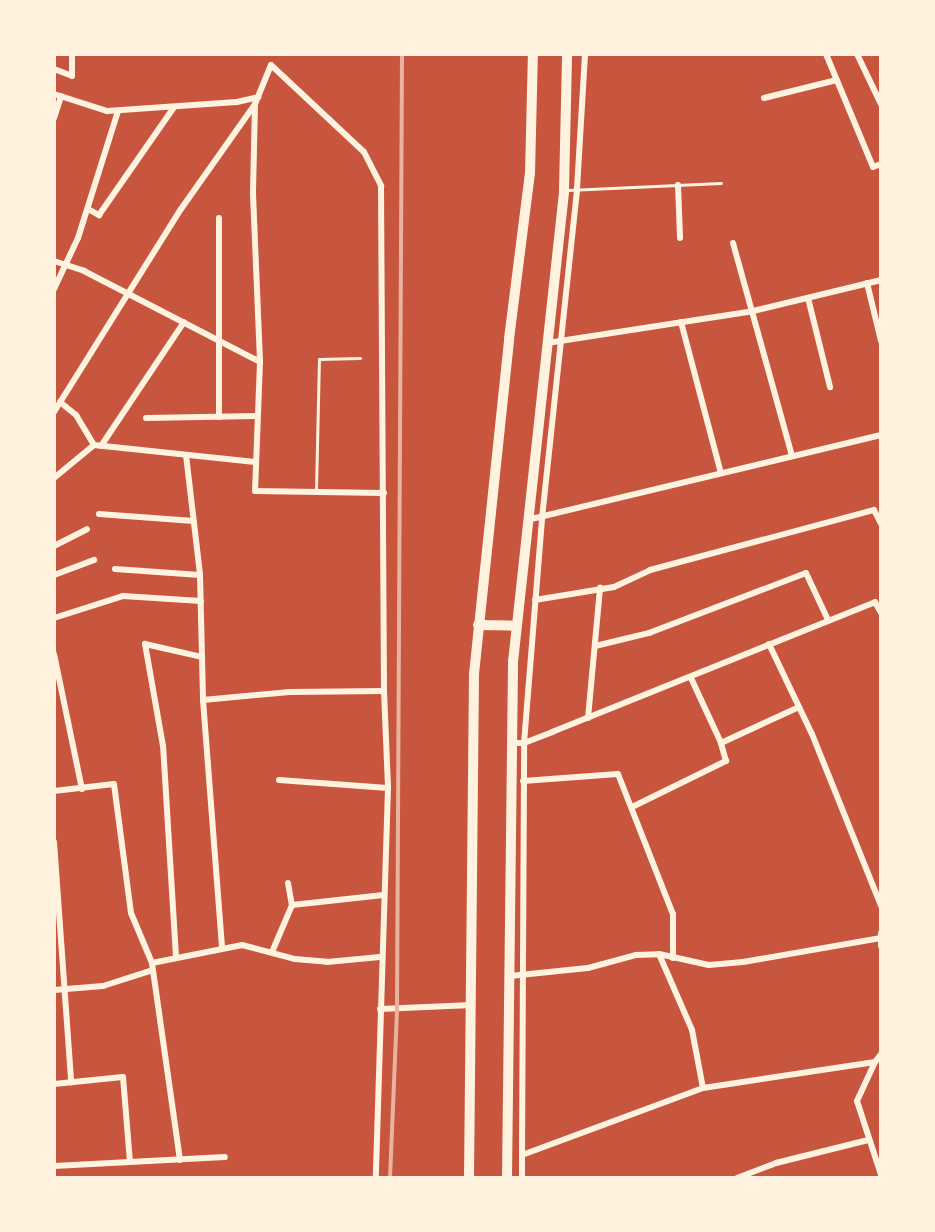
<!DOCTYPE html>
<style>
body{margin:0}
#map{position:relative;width:935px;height:1232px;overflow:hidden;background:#c8553d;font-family:"Alegreya Sans",sans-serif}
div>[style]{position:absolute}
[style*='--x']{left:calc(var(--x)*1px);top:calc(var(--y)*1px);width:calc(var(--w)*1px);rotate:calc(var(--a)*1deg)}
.service>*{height:3px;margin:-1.5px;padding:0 1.5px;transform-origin:1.5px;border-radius:1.5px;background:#fff3e0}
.minor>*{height:6px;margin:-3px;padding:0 3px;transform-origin:3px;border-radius:3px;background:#fff3e0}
.primary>*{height:10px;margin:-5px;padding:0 5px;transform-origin:5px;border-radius:5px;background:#fff3e0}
.rail>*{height:4px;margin:-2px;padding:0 2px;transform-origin:2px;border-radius:2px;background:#e9b49f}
span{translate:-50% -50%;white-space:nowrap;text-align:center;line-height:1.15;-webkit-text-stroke:7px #fff3e0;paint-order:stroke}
.frame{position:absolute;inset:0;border:56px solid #fff3e0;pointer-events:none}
</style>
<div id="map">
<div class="service">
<div style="--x:568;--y:190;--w:153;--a:-2.6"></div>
<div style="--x:316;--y:490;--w:131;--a:-88.7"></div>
<div style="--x:319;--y:359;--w:41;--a:-1.4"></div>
</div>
<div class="minor">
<div style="--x:826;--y:54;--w:122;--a:67.4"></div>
<div style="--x:873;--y:167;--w:9;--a:-21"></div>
<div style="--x:857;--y:54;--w:55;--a:64.4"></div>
<div style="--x:271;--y:65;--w:127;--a:43.1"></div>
<div style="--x:364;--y:152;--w:38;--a:63"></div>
<div style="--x:381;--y:186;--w:505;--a:89.66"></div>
<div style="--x:384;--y:691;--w:97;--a:87.6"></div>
<div style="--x:388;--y:788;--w:390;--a:91.8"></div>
<div style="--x:271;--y:65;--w:42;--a:112.3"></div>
<div style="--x:255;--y:104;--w:90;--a:91.3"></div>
<div style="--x:253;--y:194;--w:168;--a:87.6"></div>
<div style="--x:260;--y:362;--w:129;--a:92.2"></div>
<div style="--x:255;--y:491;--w:129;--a:0.9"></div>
<div style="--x:54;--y:69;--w:19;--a:21"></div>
<div style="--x:72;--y:76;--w:22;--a:-90"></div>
<div style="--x:54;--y:94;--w:56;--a:17.8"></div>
<div style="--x:107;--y:111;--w:130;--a:-4"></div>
<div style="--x:237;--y:102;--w:22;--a:-13"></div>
<div style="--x:764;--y:98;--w:75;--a:-13.9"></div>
<div style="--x:54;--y:118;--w:23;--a:-72"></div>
<div style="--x:678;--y:185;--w:53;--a:87.8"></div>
<div style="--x:88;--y:209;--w:13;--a:29"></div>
<div style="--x:99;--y:215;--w:131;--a:-55.2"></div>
<div style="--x:219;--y:218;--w:199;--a:90"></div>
<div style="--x:733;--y:243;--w:221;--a:74.5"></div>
<div style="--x:54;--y:261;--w:32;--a:18"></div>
<div style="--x:84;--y:271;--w:198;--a:27.3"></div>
<div style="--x:867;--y:283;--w:60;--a:76.4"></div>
<div style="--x:54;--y:289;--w:56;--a:-64.8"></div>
<div style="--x:78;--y:238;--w:133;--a:-72.5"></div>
<div style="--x:808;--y:298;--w:92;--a:76.1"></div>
<div style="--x:681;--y:322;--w:156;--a:75.2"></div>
<div style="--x:547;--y:343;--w:208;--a:-8.8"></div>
<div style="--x:753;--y:311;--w:132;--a:-13.6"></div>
<div style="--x:60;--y:402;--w:21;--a:39"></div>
<div style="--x:76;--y:415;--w:35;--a:59"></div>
<div style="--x:54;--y:412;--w:239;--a:-58"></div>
<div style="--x:181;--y:209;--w:128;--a:-54.8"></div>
<div style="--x:146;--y:418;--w:111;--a:-1"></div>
<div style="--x:101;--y:446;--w:149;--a:-56.2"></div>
<div style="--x:186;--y:455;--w:121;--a:83.3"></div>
<div style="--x:200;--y:575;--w:125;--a:88.6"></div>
<div style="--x:203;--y:700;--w:249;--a:85.6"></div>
<div style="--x:54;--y:478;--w:52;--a:-39.5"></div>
<div style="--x:94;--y:445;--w:162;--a:6"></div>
<div style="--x:99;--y:514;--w:95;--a:4.2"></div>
<div style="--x:527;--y:520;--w:364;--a:-13.5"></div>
<div style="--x:54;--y:546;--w:37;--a:-27"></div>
<div style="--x:115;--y:569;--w:85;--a:4"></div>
<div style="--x:54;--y:575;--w:43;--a:-20.6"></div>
<div style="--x:535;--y:600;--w:80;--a:-9.3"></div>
<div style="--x:614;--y:587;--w:40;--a:-25"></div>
<div style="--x:650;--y:570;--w:232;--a:-15"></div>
<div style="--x:874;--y:510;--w:16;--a:63"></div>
<div style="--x:54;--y:618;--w:72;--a:-17.7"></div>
<div style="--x:123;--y:596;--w:78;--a:3.7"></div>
<div style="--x:769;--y:644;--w:100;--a:64.5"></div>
<div style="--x:812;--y:734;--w:185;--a:68.1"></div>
<div style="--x:595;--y:646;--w:56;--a:-13.5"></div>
<div style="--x:649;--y:633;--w:168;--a:-20.9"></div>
<div style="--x:806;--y:573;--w:52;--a:64.9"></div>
<div style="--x:54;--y:654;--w:138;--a:78.3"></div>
<div style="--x:691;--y:678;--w:72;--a:65.2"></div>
<div style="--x:203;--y:700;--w:87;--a:-5.3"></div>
<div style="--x:290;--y:692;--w:94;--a:-0.6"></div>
<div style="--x:588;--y:718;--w:131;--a:-84.7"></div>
<div style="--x:511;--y:743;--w:13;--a:0"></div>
<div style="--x:524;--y:743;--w:30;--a:-21"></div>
<div style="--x:552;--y:732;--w:348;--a:-21.9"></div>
<div style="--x:875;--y:602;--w:13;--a:61"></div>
<div style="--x:279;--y:780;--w:109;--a:4.2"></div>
<div style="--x:523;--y:781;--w:95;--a:-4.2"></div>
<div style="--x:618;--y:774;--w:150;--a:68.6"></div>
<div style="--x:673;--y:914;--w:44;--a:90"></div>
<div style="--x:54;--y:791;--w:60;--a:-6.7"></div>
<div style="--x:114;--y:784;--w:130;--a:82.5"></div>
<div style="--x:131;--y:913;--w:54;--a:67.2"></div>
<div style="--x:632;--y:807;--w:105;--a:-26.1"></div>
<div style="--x:726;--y:761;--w:19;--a:-106"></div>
<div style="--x:721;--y:743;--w:86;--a:-24.8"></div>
<div style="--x:54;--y:842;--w:241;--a:85.9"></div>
<div style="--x:288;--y:883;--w:22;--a:80"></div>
<div style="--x:881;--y:933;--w:13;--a:90"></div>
<div style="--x:272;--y:952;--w:51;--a:-66.9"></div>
<div style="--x:292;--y:905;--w:92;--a:-6.3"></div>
<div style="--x:659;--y:954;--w:83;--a:66.5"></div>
<div style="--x:692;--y:1030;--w:59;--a:79.3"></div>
<div style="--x:176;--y:957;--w:211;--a:-93.5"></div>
<div style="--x:163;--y:746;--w:104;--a:-100"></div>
<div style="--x:145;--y:644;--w:58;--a:12.8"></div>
<div style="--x:510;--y:976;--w:78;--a:-5.9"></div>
<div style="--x:588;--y:968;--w:50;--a:-15.2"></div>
<div style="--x:636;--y:955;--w:23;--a:-2"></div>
<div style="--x:659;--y:954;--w:51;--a:12.4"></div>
<div style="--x:709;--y:965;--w:34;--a:-5"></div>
<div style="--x:743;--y:962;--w:140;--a:-9.9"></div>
<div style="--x:54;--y:990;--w:49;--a:-4.7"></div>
<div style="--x:103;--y:986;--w:52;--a:-17.7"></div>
<div style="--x:380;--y:1009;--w:92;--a:-2.5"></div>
<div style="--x:875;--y:1062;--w:43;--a:114.8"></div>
<div style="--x:857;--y:1101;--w:78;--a:72"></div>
<div style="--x:54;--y:1084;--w:69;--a:-5.8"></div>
<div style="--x:123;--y:1077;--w:85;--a:85.3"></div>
<div style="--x:522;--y:1155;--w:412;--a:-89.7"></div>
<div style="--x:524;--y:743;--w:226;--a:-85.4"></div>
<div style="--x:542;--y:518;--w:331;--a:-83.9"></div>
<div style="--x:577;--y:189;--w:135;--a:-86.6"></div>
<div style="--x:180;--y:1160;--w:199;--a:-98.1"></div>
<div style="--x:152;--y:963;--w:92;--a:-11.3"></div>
<div style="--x:242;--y:945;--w:55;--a:14.8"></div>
<div style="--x:295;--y:959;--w:32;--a:5"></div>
<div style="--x:327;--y:962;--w:53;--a:-5.4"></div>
<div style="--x:54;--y:1166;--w:171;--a:-3"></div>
<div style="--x:522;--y:1178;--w:23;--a:-90"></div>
<div style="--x:522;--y:1155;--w:193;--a:-20.3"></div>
<div style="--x:703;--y:1088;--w:174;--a:-8.6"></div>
<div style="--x:875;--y:1062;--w:10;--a:-53"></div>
<div style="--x:737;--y:1178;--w:42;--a:-21"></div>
<div style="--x:776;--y:1163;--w:95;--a:-14"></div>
</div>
<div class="primary">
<div style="--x:478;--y:625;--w:39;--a:1"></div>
<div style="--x:469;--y:1178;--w:504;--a:-89.43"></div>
<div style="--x:474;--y:674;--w:337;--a:-84"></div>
<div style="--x:509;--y:339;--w:167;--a:-82.8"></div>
<div style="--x:530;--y:173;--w:119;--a:-88.6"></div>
<div style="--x:507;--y:1178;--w:516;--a:-89.33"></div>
<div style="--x:513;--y:662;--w:475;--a:-83.8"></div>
<div style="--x:564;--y:190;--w:136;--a:-88.7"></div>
</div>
<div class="rail">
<div style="--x:390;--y:1178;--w:169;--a:-87.6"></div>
<div style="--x:397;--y:1009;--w:955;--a:-89.7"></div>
</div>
<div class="frame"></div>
</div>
